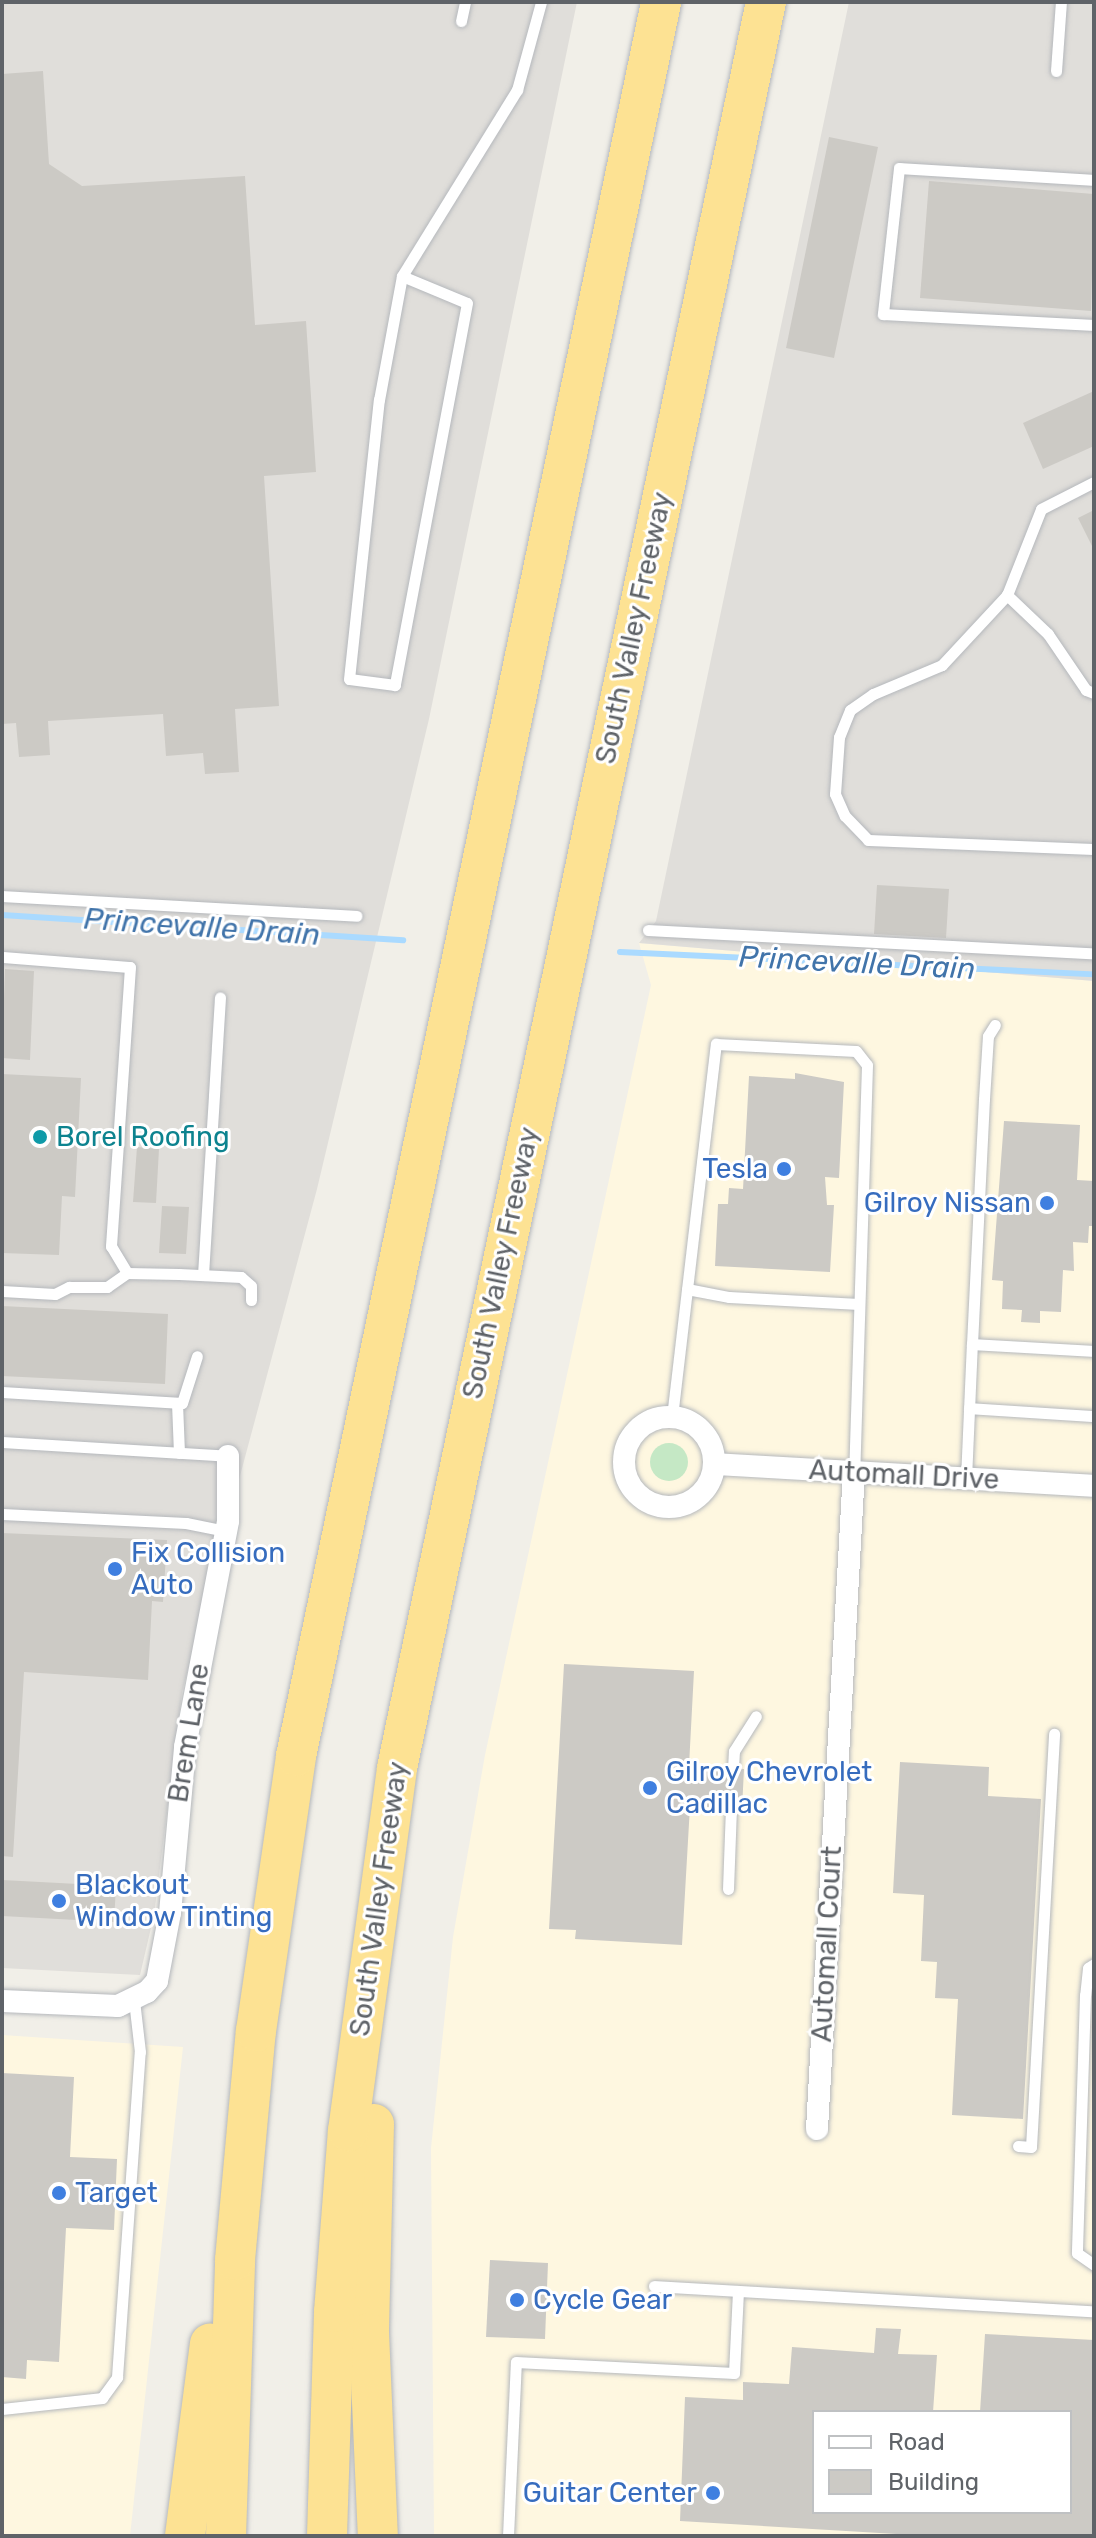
<!DOCTYPE html>
<style>
body{margin:0}
#map{position:relative;width:1096px;height:2538px;overflow:hidden;background:#f1efe8;font-family:Rubik,sans-serif}
div>[style]{position:absolute}
[style*='--x']{left:calc(var(--x)*1px);top:calc(var(--y)*1px);width:calc(var(--w)*1px);rotate:calc(var(--a)*1deg)}
.commercial>*{inset:0;background:#fef7e0}
.industrial>*{inset:0;background:#e0deda}
.green>*{inset:0;background:#c5e8c5}
.round{border-radius:50%}
.stream>*{height:6px;margin:-3px;padding:0 3px;transform-origin:3px;border-radius:3px;background:#aadaff}
.building>*{inset:0;background:#cccac5}
.roads{filter:drop-shadow(0 0 2px #b5b8bc) drop-shadow(0 0 2px #b5b8bc)}
.lane>*{height:11px;margin:-5.5px;padding:0 5.5px;transform-origin:5.5px;border-radius:5.5px;background:#fff}
.street>*{height:22px;margin:-11px;padding:0 11px;transform-origin:11px;border-radius:11px;background:#fff}
.street>.ring{margin:-11px;padding:0;box-sizing:content-box;background:none;border:22px solid #fff;border-radius:50%}
.highway>*{height:40px;margin:-20px;padding:0 20px;transform-origin:20px;border-radius:20px;background:#fde293}
.dots>*{width:22px;height:22px;translate:-50% -50%;box-sizing:border-box;border:4px solid #fff;border-radius:50%}
span{translate:-50% -50%;white-space:nowrap;text-align:center;line-height:1.15;-webkit-text-stroke:6px #fff;paint-order:stroke}
.street-label{font-size:28px;color:#5f6368}
.culture-label{font-size:28px;color:#0d838f}
.left{translate:0 -50%;text-align:left}
.shop-label{font-size:28px;color:#366cbe}
.right{translate:-100% -50%;text-align:right}
.water-label{font-size:30px;color:#4174aa;font-style:italic}
.frame{position:absolute;inset:0;border:4px solid #5f6368;pointer-events:none}
.legend{position:absolute;left:812px;top:2410px;width:260px;height:104px;box-sizing:border-box;background:#fff;border:2px solid #bfc1c3;margin:0;padding:10px 14px;list-style:none;font-size:24px;color:#5f6368}
.legend li{display:flex;align-items:center;gap:16px;height:40px}
.legend b{width:40px;border:2px solid #bfc1c3}
</style>
<div id="map">
<div class="commercial">
<div style="clip-path:polygon(evenodd,639px 943px,1094px 981px,1094px 2536px,434px 2536px,431px 2148px,453px 1937px,485px 1755px,651px 985px,639px 943px,814px 2412px,1070px 2412px,1070px 2512px,814px 2512px,814px 2412px)"></div>
<div style="clip-path:polygon(2px 2035px,183px 2047px,130px 2536px,2px 2536px)"></div>
</div>
<div class="industrial">
<div style="clip-path:polygon(2px 2px,577px 2px,429px 719px,317px 1189px,182px 1692px,154px 1915px,140px 1975px,2px 1968px)"></div>
<div style="clip-path:polygon(849px 2px,1094px 2px,1094px 981px,639px 943px,656px 921px)"></div>
</div>
<div class="green">
<div class="round" style="left:650px;top:1443px;width:38px;height:38px"></div>
</div>
<div class="stream">
<div style="--x:2;--y:915;--w:402;--a:3.6"></div>
<div style="--x:620;--y:952;--w:475;--a:2.7"></div>
</div>
<div class="building">
<div style="clip-path:polygon(43px 71px,49px 164px,82px 186px,245px 176px,255px 325px,306px 321px,316px 472px,264px 476px,279px 706px,235px 709px,239px 772px,205px 774px,203px 753px,166px 756px,163px 714px,48px 721px,50px 755px,19px 757px,16px 723px,2px 724px,2px 74px)"></div>
<div style="clip-path:polygon(829px 137px,878px 147px,834px 358px,786px 348px)"></div>
<div style="clip-path:polygon(929px 181px,1094px 194px,1091px 311px,920px 298px)"></div>
<div style="clip-path:polygon(1094px 391px,1094px 446px,1043px 469px,1023px 423px)"></div>
<div style="clip-path:polygon(1094px 510px,1094px 550px,1078px 518px)"></div>
<div style="clip-path:polygon(877px 885px,949px 889px,946px 938px,874px 934px)"></div>
<div style="clip-path:polygon(5px 969px,34px 971px,30px 1060px,2px 1058px)"></div>
<div style="clip-path:polygon(795px 1073px,844px 1082px,839px 1178px,825px 1177px,827px 1205px,834px 1205px,830px 1272px,715px 1266px,718px 1204px,728px 1204px,729px 1188px,743px 1189px,749px 1076px,795px 1079px)"></div>
<div style="clip-path:polygon(2px 1074px,81px 1078px,75px 1197px,62px 1196px,59px 1255px,2px 1253px)"></div>
<div style="clip-path:polygon(1004px 1121px,1080px 1125px,1077px 1180px,1094px 1181px,1094px 1226px,1089px 1226px,1088px 1243px,1073px 1242px,1074px 1271px,1063px 1270px,1061px 1312px,1040px 1311px,1040px 1323px,1021px 1322px,1022px 1310px,1002px 1309px,1003px 1281px,992px 1280px)"></div>
<div style="clip-path:polygon(137px 1147px,159px 1149px,156px 1203px,133px 1202px)"></div>
<div style="clip-path:polygon(162px 1206px,189px 1207px,186px 1254px,159px 1253px)"></div>
<div style="clip-path:polygon(2px 1306px,168px 1314px,165px 1384px,2px 1376px)"></div>
<div style="clip-path:polygon(2px 1533px,167px 1540px,163px 1602px,152px 1601px,148px 1680px,24px 1672px,13px 1857px,2px 1856px)"></div>
<div style="clip-path:polygon(564px 1664px,694px 1671px,689px 1766px,744px 1769px,742px 1809px,690px 1806px,682px 1945px,575px 1939px,576px 1930px,549px 1929px)"></div>
<div style="clip-path:polygon(900px 1762px,989px 1767px,988px 1796px,1041px 1799px,1023px 2119px,952px 2115px,958px 1999px,935px 1998px,937px 1962px,921px 1961px,924px 1895px,893px 1893px)"></div>
<div style="clip-path:polygon(2px 1880px,116px 1886px,114px 1922px,2px 1916px)"></div>
<div style="clip-path:polygon(2px 2073px,74px 2077px,70px 2157px,117px 2159px,114px 2230px,66px 2228px,59px 2362px,27px 2360px,26px 2379px,2px 2377px)"></div>
<div style="clip-path:polygon(490px 2260px,548px 2263px,545px 2339px,486px 2337px)"></div>
<div style="clip-path:polygon(876px 2328px,901px 2329px,898px 2354px,937px 2355px,933px 2412px,814px 2412px,814px 2512px,1070px 2512px,1070px 2412px,980px 2412px,985px 2334px,1094px 2340px,1094px 2536px,930px 2536px,680px 2521px,685px 2397px,743px 2400px,743px 2382px,789px 2384px,792px 2347px,874px 2353px)"></div>
</div>
<div class="roads">
<div class="lane">
<div style="--x:461;--y:21;--w:19;--a:-78"></div>
<div style="--x:1056;--y:71;--w:69;--a:-85.9"></div>
<div style="--x:1094;--y:180;--w:195;--a:-176.5"></div>
<div style="--x:899;--y:168;--w:147;--a:96.3"></div>
<div style="--x:883;--y:314;--w:211;--a:3"></div>
<div style="--x:402;--y:276;--w:70;--a:22.6"></div>
<div style="--x:467;--y:303;--w:389;--a:100.7"></div>
<div style="--x:395;--y:685;--w:46;--a:-172.6"></div>
<div style="--x:349;--y:679;--w:281;--a:-83.9"></div>
<div style="--x:379;--y:400;--w:126;--a:-79.5"></div>
<div style="--x:402;--y:276;--w:219;--a:-58.3"></div>
<div style="--x:517;--y:90;--w:91;--a:-74.7"></div>
<div style="--x:1007;--y:595;--w:92;--a:-68.4"></div>
<div style="--x:1041;--y:509;--w:59;--a:-27"></div>
<div style="--x:1094;--y:693;--w:9;--a:-159"></div>
<div style="--x:1086;--y:690;--w:68;--a:-124.2"></div>
<div style="--x:1048;--y:634;--w:57;--a:-136.4"></div>
<div style="--x:1007;--y:595;--w:96;--a:132.9"></div>
<div style="--x:942;--y:665;--w:75;--a:157.2"></div>
<div style="--x:873;--y:694;--w:28;--a:145"></div>
<div style="--x:850;--y:710;--w:29;--a:112"></div>
<div style="--x:839;--y:737;--w:57;--a:94"></div>
<div style="--x:835;--y:794;--w:24;--a:66"></div>
<div style="--x:845;--y:816;--w:33;--a:46"></div>
<div style="--x:868;--y:840;--w:226;--a:2.3"></div>
<div style="--x:2;--y:896;--w:355;--a:3.2"></div>
<div style="--x:648;--y:930;--w:447;--a:3"></div>
<div style="--x:2;--y:957;--w:128;--a:4.5"></div>
<div style="--x:130;--y:967;--w:280;--a:93.9"></div>
<div style="--x:111;--y:1246;--w:31;--a:59"></div>
<div style="--x:203;--y:1275;--w:278;--a:-86.5"></div>
<div style="--x:687;--y:1289;--w:43;--a:10.8"></div>
<div style="--x:729;--y:1297;--w:130;--a:3.1"></div>
<div style="--x:2;--y:1291;--w:53;--a:3.2"></div>
<div style="--x:55;--y:1294;--w:16;--a:-27"></div>
<div style="--x:69;--y:1287;--w:38;--a:0"></div>
<div style="--x:107;--y:1287;--w:24;--a:-35"></div>
<div style="--x:127;--y:1273;--w:52;--a:1.1"></div>
<div style="--x:179;--y:1274;--w:62;--a:2.8"></div>
<div style="--x:241;--y:1277;--w:13;--a:42"></div>
<div style="--x:251;--y:1286;--w:14;--a:90"></div>
<div style="--x:972;--y:1344;--w:245;--a:-87.2"></div>
<div style="--x:984;--y:1099;--w:63;--a:-86.4"></div>
<div style="--x:988;--y:1036;--w:13;--a:-58"></div>
<div style="--x:2;--y:1392;--w:180;--a:3.5"></div>
<div style="--x:182;--y:1403;--w:49;--a:-72.3"></div>
<div style="--x:177;--y:1403;--w:50;--a:87.7"></div>
<div style="--x:969;--y:1408;--w:125;--a:3.7"></div>
<div style="--x:672;--y:1417;--w:376;--a:-83.3"></div>
<div style="--x:716;--y:1044;--w:140;--a:2.9"></div>
<div style="--x:856;--y:1051;--w:18;--a:52"></div>
<div style="--x:867;--y:1065;--w:407;--a:91.8"></div>
<div style="--x:2;--y:1442;--w:226;--a:3.5"></div>
<div style="--x:966;--y:1479;--w:135;--a:-87.5"></div>
<div style="--x:972;--y:1344;--w:122;--a:3.3"></div>
<div style="--x:2;--y:1514;--w:184;--a:2.8"></div>
<div style="--x:186;--y:1523;--w:41;--a:11.3"></div>
<div style="--x:733;--y:1769;--w:18;--a:-87"></div>
<div style="--x:734;--y:1751;--w:41;--a:-57.8"></div>
<div style="--x:728;--y:1889;--w:81;--a:-87.9"></div>
<div style="--x:1094;--y:1964;--w:7;--a:146"></div>
<div style="--x:1088;--y:1968;--w:27;--a:96"></div>
<div style="--x:1085;--y:1995;--w:258;--a:91.8"></div>
<div style="--x:1077;--y:2253;--w:21;--a:35"></div>
<div style="--x:1018;--y:2146;--w:13;--a:4"></div>
<div style="--x:1031;--y:2147;--w:414;--a:-86.8"></div>
<div style="--x:654;--y:2286;--w:441;--a:3.3"></div>
<div style="--x:2;--y:2409;--w:101;--a:-6.3"></div>
<div style="--x:102;--y:2398;--w:26;--a:-54"></div>
<div style="--x:117;--y:2377;--w:326;--a:-86"></div>
<div style="--x:140;--y:2052;--w:52;--a:-96.6"></div>
<div style="--x:508;--y:2536;--w:174;--a:-87.4"></div>
<div style="--x:516;--y:2362;--w:218;--a:2.9"></div>
<div style="--x:734;--y:2373;--w:82;--a:-87.2"></div>
</div>
<div class="street">
<div class="ring" style="left:624px;top:1417px;width:68px;height:68px"></div>
<div style="--x:715;--y:1464;--w:380;--a:3.3"></div>
<div style="--x:2;--y:2001;--w:116;--a:2.5"></div>
<div style="--x:118;--y:2006;--w:32;--a:-26"></div>
<div style="--x:147;--y:1992;--w:15;--a:-48"></div>
<div style="--x:157;--y:1981;--w:69;--a:-79.2"></div>
<div style="--x:170;--y:1913;--w:167;--a:-84.8"></div>
<div style="--x:185;--y:1747;--w:230;--a:-79.2"></div>
<div style="--x:228;--y:1521;--w:65;--a:-90"></div>
<div style="--x:817;--y:2129;--w:658;--a:-86.78"></div>
</div>
<div class="highway">
<div style="--x:374;--y:2124;--w:209;--a:91.4"></div>
<div style="--x:369;--y:2333;--w:203;--a:87.5"></div>
<div style="--x:185;--y:2536;--w:194;--a:-82.6"></div>
<div style="--x:226;--y:2536;--w:276;--a:-88.1"></div>
<div style="--x:235;--y:2260;--w:230;--a:-84.8"></div>
<div style="--x:256;--y:2031;--w:278;--a:-81.7"></div>
<div style="--x:296;--y:1756;--w:1792;--a:-78.24"></div>
<div style="--x:327;--y:2536;--w:224;--a:-88.2"></div>
<div style="--x:334;--y:2312;--w:182;--a:-85.6"></div>
<div style="--x:348;--y:2131;--w:366;--a:-82.3"></div>
<div style="--x:397;--y:1768;--w:1804;--a:-78.2"></div>
</div>
</div>
<div class="dots">
<div style="left:40px;top:1137px;background:#0f9aa8"></div>
<div style="left:784px;top:1169px;background:#3f7fe0"></div>
<div style="left:1047px;top:1203px;background:#3f7fe0"></div>
<div style="left:115px;top:1569px;background:#3f7fe0"></div>
<div style="left:650px;top:1788px;background:#3f7fe0"></div>
<div style="left:59px;top:1901px;background:#3f7fe0"></div>
<div style="left:59px;top:2193px;background:#3f7fe0"></div>
<div style="left:517px;top:2300px;background:#3f7fe0"></div>
<div style="left:713px;top:2493px;background:#3f7fe0"></div>
</div>
<div class="street-label">
<span style="left:634px;top:628px;rotate:-78deg">South Valley Freeway</span>
<span style="left:501px;top:1263px;rotate:-78deg">South Valley Freeway</span>
<span style="left:904px;top:1475px;rotate:3deg">Automall Drive</span>
<span style="left:189px;top:1733px;rotate:-81deg">Brem Lane</span>
<span style="left:379px;top:1899px;rotate:-82deg">South Valley Freeway</span>
<span style="left:827px;top:1944px;rotate:-87deg">Automall Court</span>
</div>
<div class="culture-label">
<span class="left" style="left:56px;top:1137px">Borel Roofing</span>
</div>
<div class="shop-label">
<span class="right" style="left:768px;top:1169px">Tesla</span>
<span class="right" style="left:1031px;top:1203px">Gilroy Nissan</span>
<span class="left" style="left:131px;top:1569px">Fix Collision<br>Auto</span>
<span class="left" style="left:666px;top:1788px">Gilroy Chevrolet<br>Cadillac</span>
<span class="left" style="left:75px;top:1901px">Blackout<br>Window Tinting</span>
<span class="left" style="left:75px;top:2193px">Target</span>
<span class="left" style="left:533px;top:2300px">Cycle Gear</span>
<span class="right" style="left:697px;top:2493px">Guitar Center</span>
</div>
<div class="water-label">
<span style="left:202px;top:927px;rotate:4deg">Princevalle Drain</span>
<span style="left:857px;top:963px;rotate:3deg">Princevalle Drain</span>
</div>
<div class="frame"></div>
<ul class="legend">
<li><b style="height:10px;background:#fff"></b>Road</li>
<li><b style="height:22px;background:#cccac5"></b>Building</li>
</ul>
</div>
